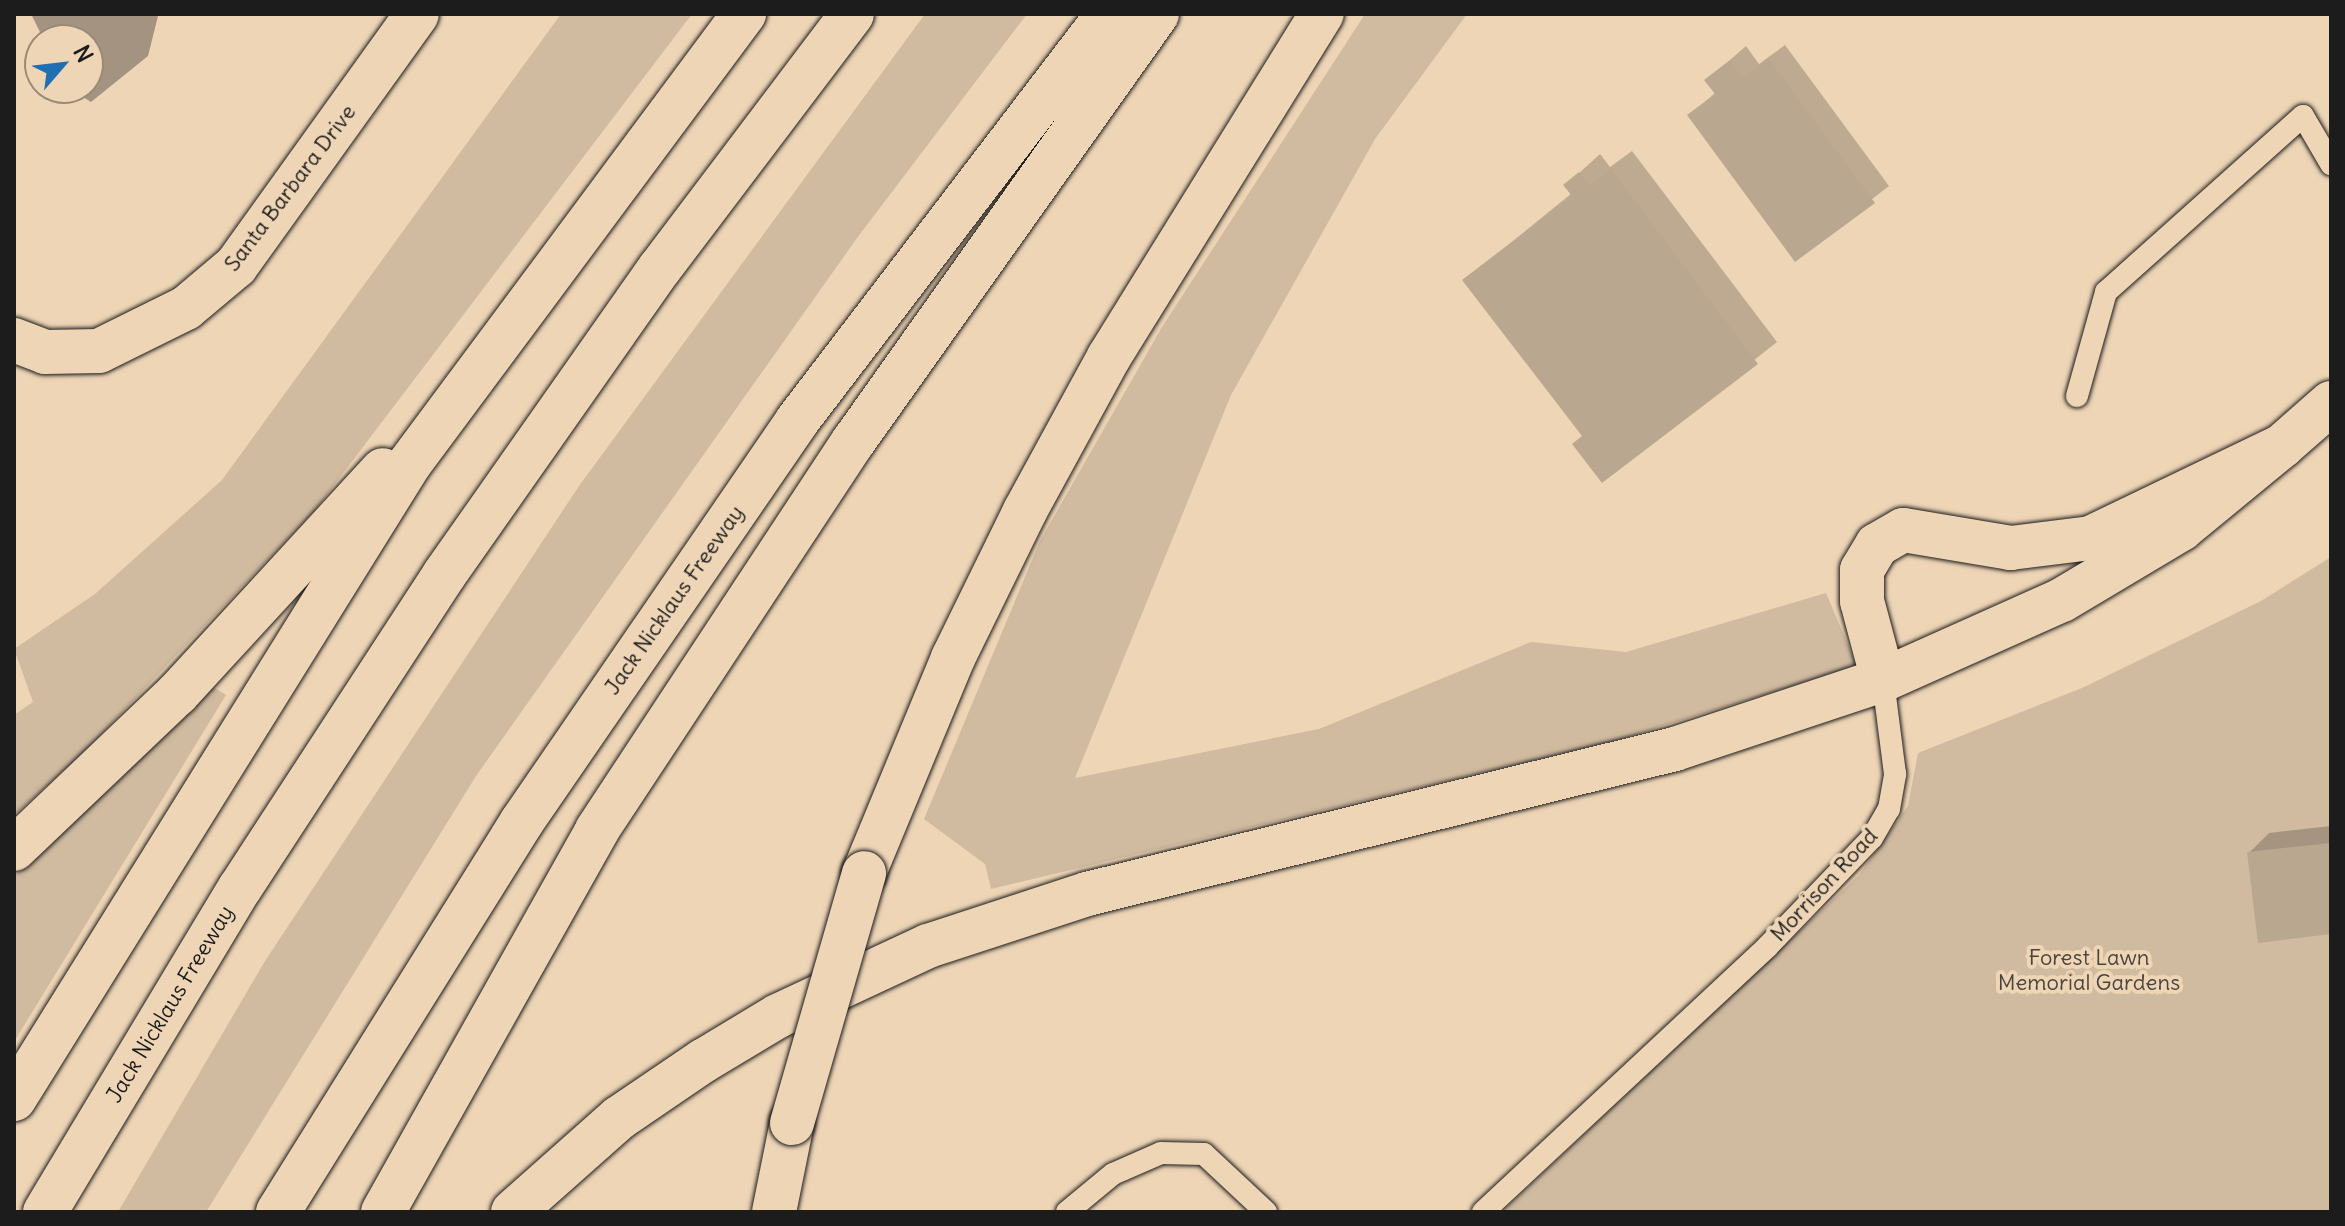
<!DOCTYPE html>
<style>
body{margin:0}
#map{position:relative;width:2345px;height:1226px;overflow:hidden;background:#eed5b6;font-family:Delius,sans-serif}
div>[style]{position:absolute}
[style*='--x']{left:calc(var(--x)*1px);top:calc(var(--y)*1px);width:calc(var(--w)*1px);rotate:calc(var(--a)*1deg)}
.green>*{inset:0;background:#d0baa0}
.water>*{inset:0;background:#a39380}
.shadow>*{inset:0;background:#0003}
.building>*{inset:0;background:#baa790}
.roads{filter:drop-shadow(0 0 2px #1c1c1c) drop-shadow(0 0 2px #1c1c1c)}
.service>*{height:22px;margin:-11px;padding:0 11px;transform-origin:11px;border-radius:11px;background:#eed5b6}
.minor>*{height:44px;margin:-22px;padding:0 22px;transform-origin:22px;border-radius:22px;background:#eed5b6}
.tertiary>*{height:44px;margin:-22px;padding:0 22px;transform-origin:22px;border-radius:22px;background:#eed5b6}
.motorway>*{height:44px;margin:-22px;padding:0 22px;transform-origin:22px;border-radius:22px;background:#eed5b6}
.bridges{filter:drop-shadow(0 0 2px #1c1c1c) drop-shadow(0 0 2px #1c1c1c)}
.motorway-bridge>*{height:44px;margin:-22px;padding:0 22px;transform-origin:22px;border-radius:22px;background:#eed5b6}
span{translate:-50% -50%;white-space:nowrap;text-align:center;line-height:1.15;-webkit-text-stroke:8px #eed5b6;paint-order:stroke}
.street-label{font-size:22px;color:#1c1c1c}
.park-label{font-size:22px;color:#49443d}
.frame{position:absolute;inset:0;border:16px solid #1c1c1c;pointer-events:none}
.north{position:absolute;left:24px;top:24px;width:80px;height:80px;box-sizing:border-box;background:#eed5b6;border:2px solid #9a8b78;border-radius:50%;rotate:62deg;font-size:22px;font-weight:700;line-height:32px;text-align:center;color:#1c1c1c}
.north::after{content:'';display:block;margin:auto;width:28px;height:36px;background:#1f6fb2;clip-path:polygon(50% 0,100% 100%,50% 72%,0 100%)}
</style>
<div id="map">
<div class="green">
<div style="clip-path:polygon(561px 14px,692px 14px,315px 510px,84px 752px,14px 815px,14px 715px,33px 702px,14px 649px,95px 594px,222px 480px)"></div>
<div style="clip-path:polygon(925px 14px,1027px 14px,857px 238px,476px 776px,206px 1212px,118px 1212px,265px 961px,579px 486px)"></div>
<div style="clip-path:polygon(1365px 14px,1467px 14px,1375px 139px,1231px 395px,1075px 778px,1319px 729px,1531px 642px,1626px 652px,1826px 593px,1857px 666px,1614px 741px,991px 889px,985px 864px,924px 819px,1040px 541px,1162px 327px)"></div>
<div style="clip-path:polygon(2331px 557px,2331px 1212px,1502px 1212px,1859px 875px,1908px 806px,1918px 753px,2082px 688px,2261px 601px)"></div>
<div style="clip-path:polygon(210px 685px,226px 695px,14px 1042px,14px 877px)"></div>
</div>
<div class="water">
<div style="clip-path:polygon(31px 14px,157px 14px,158px 16px,148px 56px,91px 102px,69px 88px,88px 88px,88px 40px,44px 40px)"></div>
</div>
<div class="shadow">
<div style="clip-path:polygon(1785px 45px,1889px 186px,1795px 259px,1690px 116px,1716px 92px,1707px 80px,1746px 46px,1759px 64px)"></div>
<div style="clip-path:polygon(1632px 151px,1777px 342px,1602px 480px,1583px 435px,1465px 280px,1572px 193px,1566px 185px,1600px 154px,1610px 167px)"></div>
<div style="clip-path:polygon(2331px 826px,2331px 932px,2249px 853px,2269px 833px)"></div>
</div>
<div class="building">
<div style="clip-path:polygon(1769px 59px,1875px 203px,1795px 262px,1687px 115px,1715px 94px,1704px 80px,1730px 60px,1743px 78px)"></div>
<div style="clip-path:polygon(1611px 169px,1758px 364px,1602px 483px,1572px 444px,1582px 436px,1462px 280px,1572px 196px,1563px 185px,1579px 172px,1589px 186px)"></div>
<div style="clip-path:polygon(2331px 843px,2331px 934px,2258px 943px,2247px 852px)"></div>
</div>
<div class="roads">
<div class="service">
<div style="--x:2077;--y:396;--w:108;--a:-74.4"></div>
<div style="--x:2106;--y:292;--w:264;--a:-41.8"></div>
<div style="--x:2303;--y:116;--w:56;--a:59.7"></div>
<div style="--x:1067;--y:1212;--w:60;--a:-39.6"></div>
<div style="--x:1113;--y:1174;--w:52;--a:-23.6"></div>
<div style="--x:1161;--y:1153;--w:43;--a:1.3"></div>
<div style="--x:1204;--y:1154;--w:85;--a:43.1"></div>
<div style="--x:1483;--y:1212;--w:388;--a:-43"></div>
<div style="--x:1767;--y:947;--w:151;--a:-46.1"></div>
<div style="--x:1872;--y:838;--w:34;--a:-60"></div>
<div style="--x:1889;--y:809;--w:36;--a:-80"></div>
<div style="--x:1895;--y:774;--w:95;--a:-97.3"></div>
</div>
<div class="minor">
<div style="--x:14;--y:340;--w:33;--a:21"></div>
<div style="--x:45;--y:352;--w:54;--a:-1.1"></div>
<div style="--x:99;--y:351;--w:97;--a:-26.3"></div>
<div style="--x:186;--y:308;--w:65;--a:-40"></div>
<div style="--x:236;--y:266;--w:310;--a:-54.3"></div>
</div>
<div class="tertiary">
<div style="--x:2282;--y:446;--w:212;--a:154.3"></div>
<div style="--x:2091;--y:538;--w:81;--a:172.9"></div>
<div style="--x:2011;--y:548;--w:109;--a:-170.5"></div>
<div style="--x:1903;--y:530;--w:30;--a:150"></div>
<div style="--x:1877;--y:545;--w:29;--a:121"></div>
<div style="--x:1862;--y:570;--w:31;--a:90"></div>
<div style="--x:1862;--y:601;--w:82;--a:75.1"></div>
<div style="--x:1883;--y:680;--w:196;--a:-24.1"></div>
<div style="--x:2062;--y:600;--w:139;--a:-30.8"></div>
<div style="--x:2181;--y:529;--w:131;--a:-39.4"></div>
<div style="--x:2282;--y:446;--w:65;--a:-41.3"></div>
</div>
<div class="motorway">
<div style="--x:14;--y:849;--w:225;--a:-43.6"></div>
<div style="--x:177;--y:694;--w:304;--a:-47.4"></div>
<div style="--x:864;--y:873;--w:233;--a:-67.5"></div>
<div style="--x:953;--y:658;--w:164;--a:-63.9"></div>
<div style="--x:1025;--y:511;--w:175;--a:-61.4"></div>
<div style="--x:1109;--y:357;--w:404;--a:-58.2"></div>
<div style="--x:14;--y:1099;--w:749;--a:-58.09"></div>
<div style="--x:410;--y:463;--w:560;--a:-53.36"></div>
<div style="--x:45;--y:1212;--w:378;--a:-59"></div>
<div style="--x:240;--y:888;--w:374;--a:-56.9"></div>
<div style="--x:444;--y:575;--w:375;--a:-54.9"></div>
<div style="--x:660;--y:268;--w:318;--a:-52.9"></div>
<div style="--x:278;--y:1212;--w:459;--a:-58"></div>
<div style="--x:521;--y:823;--w:488;--a:-55.5"></div>
<div style="--x:797;--y:421;--w:512;--a:-52.62"></div>
<div style="--x:383;--y:1212;--w:438;--a:-60.7"></div>
<div style="--x:597;--y:830;--w:465;--a:-56.6"></div>
<div style="--x:853;--y:442;--w:525;--a:-54.61"></div>
<div style="--x:513;--y:1212;--w:142;--a:-41.6"></div>
<div style="--x:619;--y:1118;--w:102;--a:-34.2"></div>
<div style="--x:703;--y:1061;--w:87;--a:-31"></div>
<div style="--x:778;--y:1016;--w:166;--a:-25"></div>
<div style="--x:928;--y:946;--w:167;--a:-18.1"></div>
<div style="--x:1087;--y:894;--w:606;--a:-13.85"></div>
<div style="--x:1675;--y:749;--w:219;--a:-18.4"></div>
<div style="--x:774;--y:1212;--w:91;--a:-78.6"></div>
</div>
</div>
<div class="bridges">
<div class="motorway-bridge">
<div style="--x:792;--y:1123;--w:260;--a:-73.9"></div>
</div>
</div>
<div class="street-label">
<span style="left:290px;top:188px;rotate:-53deg">Santa Barbara Drive</span>
<span style="left:674px;top:600px;rotate:-55deg">Jack Nicklaus Freeway</span>
<span style="left:1824px;top:885px;rotate:-47deg">Morrison Road</span>
<span style="left:170px;top:1004px;rotate:-59deg">Jack Nicklaus Freeway</span>
</div>
<div class="park-label">
<span style="left:2089px;top:970px">Forest Lawn<br>Memorial Gardens</span>
</div>
<div class="frame"></div>
<div class="north">N</div>
</div>
